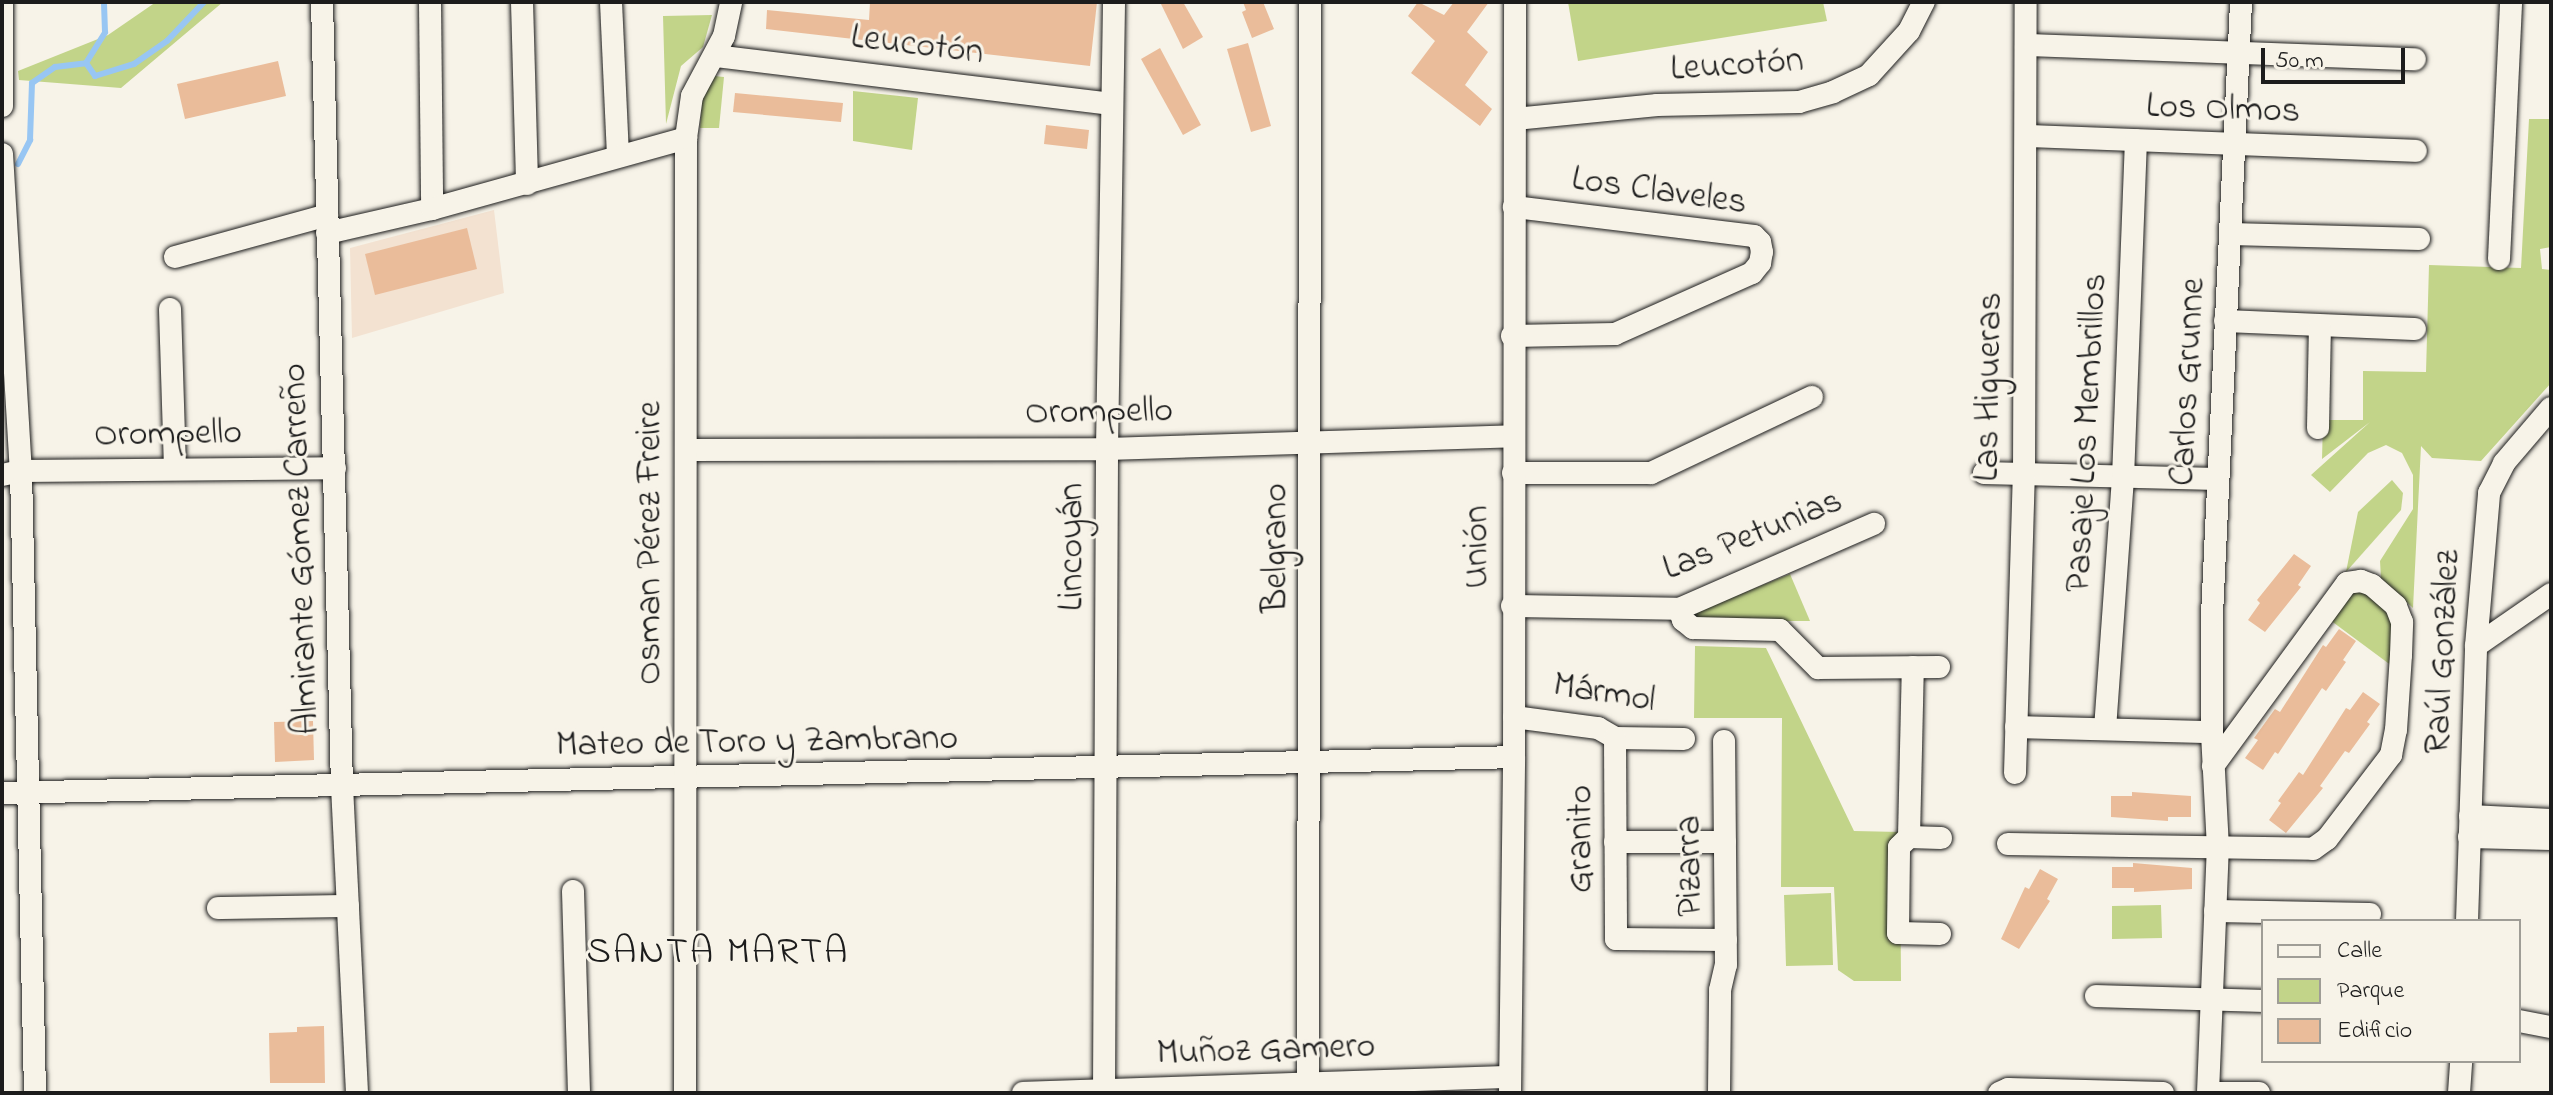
<!DOCTYPE html>
<meta charset="utf-8">
<style>
body{margin:0}
#map{position:relative;width:2553px;height:1095px;overflow:hidden;background:#f7f3e8;font-family:"Indie Flower",sans-serif}
div>[style]{position:absolute}
[style*='--x']{left:calc(var(--x)*1px);top:calc(var(--y)*1px);width:calc(var(--w)*1px);rotate:calc(var(--a)*1deg)}
.built>*{inset:0;background:#f3e2d1}
.green>*{inset:0;background:#c2d489}
.stream>*{height:6px;margin:-3px;padding:0 3px;transform-origin:3px;border-radius:3px;background:#98c6f3}
.building>*{inset:0;background:#eabc9a}
.roads{filter:drop-shadow(0 0 2px #1c1c1c) drop-shadow(0 0 2px #1c1c1c)}
.minor>*{height:22px;margin:-11px;padding:0 11px;transform-origin:11px;border-radius:11px;background:#f7f3e8}
span{translate:-50% -50%;white-space:nowrap;text-align:center;line-height:1.15;-webkit-text-stroke:6px #f7f3e8;paint-order:stroke}
.street-label{font-size:36px;color:#1c1c1c}
.neighbourhood-label{font-size:38px;color:#1c1c1c;letter-spacing:2px}
.frame{position:absolute;inset:0;border:4px solid #1c1c1c;pointer-events:none}
.legend{position:absolute;left:2261px;top:919px;width:260px;height:144px;box-sizing:border-box;background:#f7f3e8;border:2px solid #9f9d96;margin:0;padding:10px 14px;list-style:none;font-size:24px;color:#1c1c1c}
.legend li{display:flex;align-items:center;gap:16px;height:40px}
.legend b{width:40px;border:2px solid #9f9d96}
.scale{position:absolute;left:2261px;top:48px;width:144px;height:36px;box-sizing:border-box;border:4px solid #1c1c1c;border-top:0;padding-left:10px;font-size:24px;line-height:28px;white-space:nowrap;color:#1c1c1c;-webkit-text-stroke:6px #f7f3e8;paint-order:stroke}
</style>
<div id="map">
<div class="built">
<div style="clip-path:polygon(494px 210px,504px 293px,352px 338px,350px 248px)"></div>
</div>
<div class="green">
<div style="clip-path:polygon(156px 2px,223px 2px,121px 88px,19px 80px,18px 71px,108px 35px)"></div>
<div style="clip-path:polygon(1568px 2px,1823px 2px,1827px 21px,1578px 61px)"></div>
<div style="clip-path:polygon(712px 15px,703px 47px,681px 66px,666px 124px,663px 16px)"></div>
<div style="clip-path:polygon(714px 76px,724px 77px,719px 128px,700px 128px,702px 101px)"></div>
<div style="clip-path:polygon(853px 91px,918px 98px,912px 150px,853px 141px)"></div>
<div style="clip-path:polygon(2529px 119px,2551px 119px,2551px 247px,2540px 249px,2542px 269px,2551px 270px,2551px 383px,2481px 461px,2432px 458px,2421px 446px,2413px 608px,2381px 578px,2380px 561px,2413px 509px,2413px 475px,2402px 453px,2386px 445px,2368px 453px,2330px 492px,2311px 475px,2370px 422px,2322px 459px,2323px 420px,2363px 420px,2363px 371px,2426px 372px,2429px 265px,2521px 268px)"></div>
<div style="clip-path:polygon(2392px 480px,2403px 493px,2401px 510px,2346px 572px,2358px 512px)"></div>
<div style="clip-path:polygon(1790px 574px,1810px 621px,1691px 621px,1691px 614px)"></div>
<div style="clip-path:polygon(2361px 586px,2394px 610px,2392px 666px,2330px 620px,2351px 591px)"></div>
<div style="clip-path:polygon(1695px 646px,1766px 648px,1854px 831px,1900px 832px,1901px 981px,1854px 981px,1838px 970px,1834px 887px,1781px 887px,1782px 718px,1694px 718px)"></div>
<div style="clip-path:polygon(1831px 893px,1833px 965px,1786px 966px,1784px 895px)"></div>
<div style="clip-path:polygon(2161px 905px,2162px 938px,2112px 939px,2112px 906px)"></div>
</div>
<div class="stream">
<div style="--x:86;--y:63;--w:36;--a:-58"></div>
<div style="--x:105;--y:32;--w:30;--a:-92"></div>
<div style="--x:18;--y:164;--w:27;--a:-63"></div>
<div style="--x:30;--y:140;--w:57;--a:-88"></div>
<div style="--x:32;--y:83;--w:28;--a:-35"></div>
<div style="--x:55;--y:67;--w:31;--a:-7"></div>
<div style="--x:86;--y:63;--w:16;--a:55"></div>
<div style="--x:95;--y:76;--w:41;--a:-17.1"></div>
<div style="--x:134;--y:64;--w:40;--a:-34.9"></div>
<div style="--x:167;--y:41;--w:54;--a:-46.5"></div>
</div>
<div class="building">
<div style="clip-path:polygon(870px 2px,1097px 2px,1090px 66px,766px 29px,767px 10px,869px 20px)"></div>
<div style="clip-path:polygon(1160px 2px,1183px 2px,1203px 37px,1183px 49px)"></div>
<div style="clip-path:polygon(1243px 2px,1263px 2px,1274px 29px,1252px 38px,1242px 12px,1246px 10px)"></div>
<div style="clip-path:polygon(1418px 2px,1444px 15px,1454px 2px,1489px 2px,1467px 32px,1488px 52px,1465px 85px,1492px 109px,1480px 126px,1411px 73px,1435px 41px,1408px 16px)"></div>
<div style="clip-path:polygon(1248px 43px,1271px 126px,1251px 132px,1227px 49px)"></div>
<div style="clip-path:polygon(1160px 48px,1201px 125px,1183px 135px,1141px 59px)"></div>
<div style="clip-path:polygon(278px 61px,286px 96px,185px 119px,177px 84px)"></div>
<div style="clip-path:polygon(735px 93px,843px 103px,841px 122px,733px 112px)"></div>
<div style="clip-path:polygon(1046px 125px,1089px 130px,1087px 149px,1044px 144px)"></div>
<div style="clip-path:polygon(467px 228px,477px 269px,375px 295px,365px 254px)"></div>
<div style="clip-path:polygon(2294px 554px,2311px 566px,2298px 585px,2301px 587px,2265px 632px,2248px 620px,2260px 603px,2257px 600px)"></div>
<div style="clip-path:polygon(2339px 629px,2356px 641px,2343px 660px,2346px 662px,2326px 691px,2322px 688px,2278px 754px,2275px 752px,2263px 770px,2245px 758px,2258px 740px,2254px 738px,2275px 709px,2280px 712px,2323px 645px,2326px 647px)"></div>
<div style="clip-path:polygon(2363px 692px,2380px 704px,2367px 722px,2370px 724px,2349px 753px,2345px 751px,2320px 786px,2323px 788px,2286px 833px,2269px 820px,2281px 803px,2278px 801px,2299px 772px,2303px 775px,2346px 708px,2350px 710px)"></div>
<div style="clip-path:polygon(313px 721px,314px 760px,275px 762px,274px 722px)"></div>
<div style="clip-path:polygon(2132px 792px,2191px 796px,2191px 817px,2168px 817px,2168px 821px,2111px 817px,2111px 796px,2132px 796px)"></div>
<div style="clip-path:polygon(2133px 863px,2192px 868px,2192px 889px,2134px 892px,2134px 888px,2112px 888px,2112px 867px,2133px 867px)"></div>
<div style="clip-path:polygon(2040px 869px,2058px 879px,2047px 899px,2050px 901px,2019px 949px,2001px 939px,2025px 887px,2029px 889px)"></div>
<div style="clip-path:polygon(324px 1026px,325px 1083px,270px 1083px,269px 1033px,297px 1032px,297px 1027px)"></div>
</div>
<div class="roads">
<div class="minor">
<div style="--x:322;--y:2;--w:784;--a:88.54"></div>
<div style="--x:342;--y:786;--w:307;--a:87.2"></div>
<div style="--x:430;--y:2;--w:207;--a:89.4"></div>
<div style="--x:522;--y:2;--w:182;--a:88.4"></div>
<div style="--x:611;--y:2;--w:154;--a:87.4"></div>
<div style="--x:2026;--y:45;--w:389;--a:2.1"></div>
<div style="--x:715;--y:56;--w:399;--a:6.9"></div>
<div style="--x:2;--y:106;--w:104;--a:-90"></div>
<div style="--x:1515;--y:119;--w:143;--a:-5.6"></div>
<div style="--x:1657;--y:105;--w:142;--a:-1.2"></div>
<div style="--x:1799;--y:102;--w:35;--a:-16"></div>
<div style="--x:1833;--y:92;--w:40;--a:-25"></div>
<div style="--x:1869;--y:75;--w:59;--a:-47.7"></div>
<div style="--x:1909;--y:31;--w:33;--a:-63"></div>
<div style="--x:2027;--y:136;--w:389;--a:2.2"></div>
<div style="--x:2;--y:154;--w:318;--a:86.6"></div>
<div style="--x:21;--y:471;--w:622;--a:88.71"></div>
<div style="--x:327;--y:233;--w:108;--a:-12.9"></div>
<div style="--x:432;--y:209;--w:264;--a:-15.6"></div>
<div style="--x:2232;--y:234;--w:187;--a:1.5"></div>
<div style="--x:175;--y:257;--w:158;--a:-15.4"></div>
<div style="--x:2499;--y:259;--w:257;--a:-87.3"></div>
<div style="--x:170;--y:309;--w:160;--a:88.2"></div>
<div style="--x:2225;--y:321;--w:190;--a:2.4"></div>
<div style="--x:1512;--y:336;--w:103;--a:-1.1"></div>
<div style="--x:1615;--y:334;--w:150;--a:-24"></div>
<div style="--x:1752;--y:273;--w:13;--a:-51"></div>
<div style="--x:1760;--y:263;--w:11;--a:-80"></div>
<div style="--x:1762;--y:252;--w:10;--a:-101"></div>
<div style="--x:1760;--y:242;--w:8;--a:-135"></div>
<div style="--x:1754;--y:236;--w:242;--a:-173.1"></div>
<div style="--x:2318;--y:428;--w:101;--a:-88.9"></div>
<div style="--x:686;--y:450;--w:421;--a:-0.1"></div>
<div style="--x:1107;--y:449;--w:407;--a:-1.8"></div>
<div style="--x:1513;--y:473;--w:138;--a:0"></div>
<div style="--x:1651;--y:473;--w:178;--a:-25.3"></div>
<div style="--x:1984;--y:473;--w:233;--a:1.5"></div>
<div style="--x:2;--y:475;--w:19;--a:-12"></div>
<div style="--x:21;--y:471;--w:314;--a:-0.5"></div>
<div style="--x:1512;--y:606;--w:167;--a:1"></div>
<div style="--x:1679;--y:609;--w:213;--a:-23.6"></div>
<div style="--x:1679;--y:609;--w:12;--a:70"></div>
<div style="--x:1683;--y:620;--w:13;--a:39"></div>
<div style="--x:1693;--y:628;--w:87;--a:1.3"></div>
<div style="--x:1780;--y:630;--w:54;--a:45"></div>
<div style="--x:1818;--y:668;--w:121;--a:-0.5"></div>
<div style="--x:2476;--y:646;--w:91;--a:-34.7"></div>
<div style="--x:1514;--y:717;--w:85;--a:7.5"></div>
<div style="--x:1598;--y:728;--w:20;--a:30"></div>
<div style="--x:1615;--y:738;--w:69;--a:0.8"></div>
<div style="--x:2016;--y:727;--w:196;--a:1.5"></div>
<div style="--x:2105;--y:729;--w:252;--a:-85.9"></div>
<div style="--x:2123;--y:478;--w:338;--a:-87.8"></div>
<div style="--x:1615;--y:738;--w:201;--a:89.7"></div>
<div style="--x:1616;--y:939;--w:110;--a:0.5"></div>
<div style="--x:2015;--y:773;--w:299;--a:-88.3"></div>
<div style="--x:2024;--y:474;--w:472;--a:-89.8"></div>
<div style="--x:2;--y:793;--w:1512;--a:-1.36"></div>
<div style="--x:2470;--y:816;--w:81;--a:2.8"></div>
<div style="--x:1909;--y:837;--w:170;--a:-88.7"></div>
<div style="--x:2469;--y:837;--w:82;--a:1.4"></div>
<div style="--x:1615;--y:842;--w:110;--a:0"></div>
<div style="--x:2008;--y:844;--w:305;--a:0.9"></div>
<div style="--x:2313;--y:849;--w:17;--a:-36"></div>
<div style="--x:2327;--y:839;--w:106;--a:-52.7"></div>
<div style="--x:2391;--y:755;--w:25;--a:-79"></div>
<div style="--x:2396;--y:730;--w:75;--a:-86.2"></div>
<div style="--x:2401;--y:655;--w:33;--a:-88"></div>
<div style="--x:2402;--y:622;--w:17;--a:-111"></div>
<div style="--x:2396;--y:606;--w:32;--a:-139"></div>
<div style="--x:2372;--y:585;--w:12;--a:-160"></div>
<div style="--x:2361;--y:581;--w:14;--a:172"></div>
<div style="--x:2347;--y:583;--w:227;--a:126.2"></div>
<div style="--x:573;--y:891;--w:202;--a:88.3"></div>
<div style="--x:218;--y:908;--w:130;--a:-0.9"></div>
<div style="--x:2215;--y:911;--w:155;--a:1.1"></div>
<div style="--x:2467;--y:921;--w:275;--a:-88.1"></div>
<div style="--x:2476;--y:646;--w:154;--a:-85.1"></div>
<div style="--x:2489;--y:493;--w:34;--a:-63"></div>
<div style="--x:2504;--y:463;--w:72;--a:-49.5"></div>
<div style="--x:1940;--y:934;--w:42;--a:-178.6"></div>
<div style="--x:1898;--y:933;--w:86;--a:-89.3"></div>
<div style="--x:1899;--y:847;--w:14;--a:-45"></div>
<div style="--x:1909;--y:837;--w:32;--a:2"></div>
<div style="--x:2096;--y:996;--w:167;--a:1.7"></div>
<div style="--x:2519;--y:1021;--w:33;--a:11"></div>
<div style="--x:685;--y:1093;--w:955;--a:-89.94"></div>
<div style="--x:686;--y:138;--w:42;--a:-81.9"></div>
<div style="--x:692;--y:96;--w:68;--a:-61.9"></div>
<div style="--x:724;--y:36;--w:35;--a:-78"></div>
<div style="--x:1023;--y:1093;--w:487;--a:-1.9"></div>
<div style="--x:1104;--y:1093;--w:644;--a:-89.73"></div>
<div style="--x:1107;--y:449;--w:447;--a:-89.1"></div>
<div style="--x:1308;--y:1093;--w:1091;--a:-89.89"></div>
<div style="--x:1510;--y:1093;--w:336;--a:-89.3"></div>
<div style="--x:1514;--y:757;--w:755;--a:-89.92"></div>
<div style="--x:1719;--y:1093;--w:103;--a:-89.4"></div>
<div style="--x:1720;--y:990;--w:26;--a:-77"></div>
<div style="--x:1726;--y:965;--w:224;--a:-90.5"></div>
<div style="--x:1999;--y:1093;--w:10;--a:-24"></div>
<div style="--x:2008;--y:1089;--w:155;--a:1.5"></div>
<div style="--x:2208;--y:1093;--w:245;--a:-87.7"></div>
<div style="--x:2218;--y:848;--w:116;--a:-93"></div>
<div style="--x:2212;--y:732;--w:117;--a:-90"></div>
<div style="--x:2212;--y:615;--w:614;--a:-87.29"></div>
<div style="--x:2214;--y:1093;--w:45;--a:0"></div>
<div style="--x:2459;--y:1093;--w:32;--a:-86"></div>
</div>
</div>
<div class="street-label">
<span style="left:917px;top:46px;rotate:7deg">Leucotón</span>
<span style="left:1737px;top:66px;rotate:-4deg">Leucotón</span>
<span style="left:2223px;top:110px;rotate:2deg">Los Olmos</span>
<span style="left:1659px;top:192px;rotate:8deg">Los Claveles</span>
<span style="left:2189px;top:382px;rotate:-87deg">Carlos Grunne</span>
<span style="left:1990px;top:387px;rotate:-89deg">Las Higueras</span>
<span style="left:1099px;top:413px;rotate:-1deg">Orompello</span>
<span style="left:2088px;top:433px;rotate:-87deg">Pasaje Los Membrillos</span>
<span style="left:168px;top:435px;rotate:-1deg">Orompello</span>
<span style="left:1753px;top:536px;rotate:-22deg">Las Petunias</span>
<span style="left:651px;top:543px;rotate:-90deg">Osman Pérez Freire</span>
<span style="left:1073px;top:547px;rotate:-90deg">Lincoyán</span>
<span style="left:1478px;top:547px;rotate:-90deg">Unión</span>
<span style="left:1277px;top:548px;rotate:-90deg">Belgrano</span>
<span style="left:302px;top:549px;rotate:-92deg">Almirante Gómez Carreño</span>
<span style="left:2444px;top:652px;rotate:-87deg">Raúl González</span>
<span style="left:1604px;top:694px;rotate:9deg">Mármol</span>
<span style="left:757px;top:743px;rotate:-1deg">Mateo de Toro y Zambrano</span>
<span style="left:1582px;top:839px;rotate:-90deg">Granito</span>
<span style="left:1691px;top:866px;rotate:-91deg">Pizarra</span>
<span style="left:1266px;top:1051px;rotate:-2deg">Muñoz Gamero</span>
</div>
<div class="neighbourhood-label">
<span style="left:718px;top:954px">SANTA MARTA</span>
</div>
<div class="frame"></div>
<ul class="legend">
<li><b style="height:10px;background:#f7f3e8"></b>Calle</li>
<li><b style="height:22px;background:#c2d489"></b>Parque</li>
<li><b style="height:22px;background:#eabc9a"></b>Edificio</li>
</ul>
<div class="scale">50 m</div>
</div>
